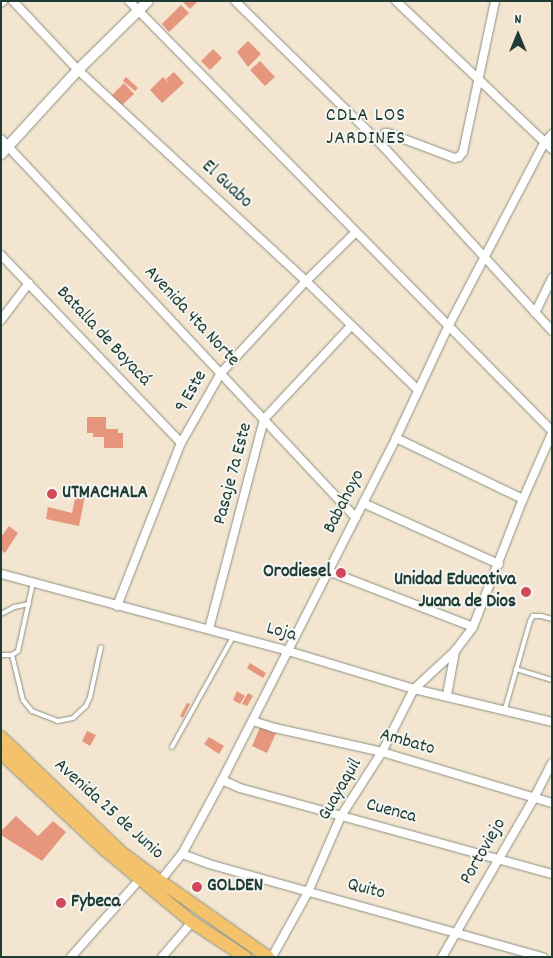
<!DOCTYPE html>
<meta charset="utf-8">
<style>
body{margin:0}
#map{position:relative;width:553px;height:958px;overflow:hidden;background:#f3e5cf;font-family:Dekko,sans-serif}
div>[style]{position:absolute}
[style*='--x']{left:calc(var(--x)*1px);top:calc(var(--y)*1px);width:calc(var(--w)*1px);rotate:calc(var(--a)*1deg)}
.building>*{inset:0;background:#e6967d}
.roads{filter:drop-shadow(0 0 1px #899182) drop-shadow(0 0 1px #899182)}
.service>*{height:4px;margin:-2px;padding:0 2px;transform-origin:2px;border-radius:2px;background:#fff}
.minor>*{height:8px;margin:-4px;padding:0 4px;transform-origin:4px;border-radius:4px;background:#fff}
.tertiary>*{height:10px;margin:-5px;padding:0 5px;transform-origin:5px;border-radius:5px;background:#fff}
.primary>*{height:12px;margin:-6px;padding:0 6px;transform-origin:6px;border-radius:6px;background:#f4c26a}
.dots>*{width:14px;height:14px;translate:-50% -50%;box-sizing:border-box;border:2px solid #f6f6f2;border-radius:50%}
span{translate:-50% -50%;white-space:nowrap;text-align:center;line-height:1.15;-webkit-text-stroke:4px #f6f6f2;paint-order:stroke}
.street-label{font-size:19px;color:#1f3d34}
.poi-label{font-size:19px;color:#1f3d34;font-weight:700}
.left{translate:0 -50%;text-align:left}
.right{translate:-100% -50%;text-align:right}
.neighbourhood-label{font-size:20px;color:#1f3d34;letter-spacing:1px}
.frame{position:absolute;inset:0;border:2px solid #1f3d34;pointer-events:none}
.north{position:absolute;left:493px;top:10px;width:50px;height:50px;-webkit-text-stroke:4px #f6f6f2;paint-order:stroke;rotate:0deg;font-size:14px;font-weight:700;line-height:20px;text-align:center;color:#1f3d34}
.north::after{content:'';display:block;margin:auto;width:18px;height:22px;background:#1f3d34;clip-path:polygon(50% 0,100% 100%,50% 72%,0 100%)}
</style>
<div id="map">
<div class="building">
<div style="clip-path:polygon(182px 1px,198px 1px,190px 9px)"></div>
<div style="clip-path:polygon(181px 5px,189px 13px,169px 32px,162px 24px)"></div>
<div style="clip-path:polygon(248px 41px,261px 54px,248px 67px,237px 52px)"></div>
<div style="clip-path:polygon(213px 49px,222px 58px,210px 70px,201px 61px)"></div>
<div style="clip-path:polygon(260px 61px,275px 77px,265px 86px,250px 70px)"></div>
<div style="clip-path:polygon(174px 72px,184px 83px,162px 103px,150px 90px,163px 77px,169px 83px,166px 79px)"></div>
<div style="clip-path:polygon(126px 77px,138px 88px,135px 91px,123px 81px)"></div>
<div style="clip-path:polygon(124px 83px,134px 94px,120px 107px,110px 97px)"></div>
<div style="clip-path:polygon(87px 417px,106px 417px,106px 429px,118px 429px,118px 433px,123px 433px,123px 448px,104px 448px,104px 437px,93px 437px,93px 433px,87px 433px)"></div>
<div style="clip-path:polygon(76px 494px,85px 496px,79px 526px,46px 519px,48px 507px,72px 513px)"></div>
<div style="clip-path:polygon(9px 526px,18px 533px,5px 553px,1px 550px,1px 537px)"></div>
<div style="clip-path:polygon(250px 663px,266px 673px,263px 678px,247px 668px)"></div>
<div style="clip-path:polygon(237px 691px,245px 696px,240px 704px,233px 700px)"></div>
<div style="clip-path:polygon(248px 693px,253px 696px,247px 706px,242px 704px)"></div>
<div style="clip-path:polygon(187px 703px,190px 704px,183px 718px,180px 716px)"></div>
<div style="clip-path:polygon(261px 725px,277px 731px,267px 753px,252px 746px)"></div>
<div style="clip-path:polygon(87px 731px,96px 735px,90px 746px,82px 741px)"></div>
<div style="clip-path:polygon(209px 737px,224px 746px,219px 754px,204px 744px)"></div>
<div style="clip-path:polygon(16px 816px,38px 836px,53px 821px,66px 832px,42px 861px,1px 835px,1px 831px)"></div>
</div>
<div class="roads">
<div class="service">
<div style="--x:1;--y:614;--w:15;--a:-28"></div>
<div style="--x:14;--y:607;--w:15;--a:-11"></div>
<div style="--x:1;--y:655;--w:11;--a:0"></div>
<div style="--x:12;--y:655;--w:7;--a:-34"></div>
<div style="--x:18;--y:651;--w:70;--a:-77.6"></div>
<div style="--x:12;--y:655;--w:46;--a:76.3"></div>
<div style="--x:23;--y:700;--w:14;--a:51"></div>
<div style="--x:32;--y:711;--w:28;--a:21"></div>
<div style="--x:58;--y:721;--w:15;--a:-11"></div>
<div style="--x:73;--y:718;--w:18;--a:-43"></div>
<div style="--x:86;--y:706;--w:10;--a:-66"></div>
<div style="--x:90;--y:697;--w:51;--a:-77.6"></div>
<div style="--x:516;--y:669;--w:38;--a:17"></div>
<div style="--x:505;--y:709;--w:91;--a:-74.1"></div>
<div style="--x:530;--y:621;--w:6;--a:-59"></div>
<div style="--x:533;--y:616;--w:8;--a:0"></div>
<div style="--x:541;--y:616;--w:11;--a:15"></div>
<div style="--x:172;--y:747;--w:126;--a:-61"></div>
</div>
<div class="minor">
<div style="--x:13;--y:1;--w:95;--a:46.7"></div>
<div style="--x:78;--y:70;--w:311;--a:42.8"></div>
<div style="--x:306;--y:281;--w:156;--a:44.2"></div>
<div style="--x:129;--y:1;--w:603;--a:45.47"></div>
<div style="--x:235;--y:1;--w:202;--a:44.4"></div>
<div style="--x:379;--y:142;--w:256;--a:47.5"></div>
<div style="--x:396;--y:1;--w:215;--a:43.5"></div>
<div style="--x:1;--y:3;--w:3;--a:-45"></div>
<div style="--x:1;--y:139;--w:519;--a:46.87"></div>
<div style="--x:379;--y:142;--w:11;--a:-56"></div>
<div style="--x:385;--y:133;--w:3;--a:0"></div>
<div style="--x:388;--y:133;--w:71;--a:20.7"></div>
<div style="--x:454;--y:158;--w:5;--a:-11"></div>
<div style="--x:459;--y:157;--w:6;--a:-51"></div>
<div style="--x:463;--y:152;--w:154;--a:-78"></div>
<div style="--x:1;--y:255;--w:260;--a:46.2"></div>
<div style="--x:535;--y:313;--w:39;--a:-64"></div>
<div style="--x:1;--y:320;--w:46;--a:-52.9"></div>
<div style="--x:396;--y:438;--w:141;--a:25.7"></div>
<div style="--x:363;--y:503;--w:149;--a:24.2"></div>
<div style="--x:328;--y:571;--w:155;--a:21.1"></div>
<div style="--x:1;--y:574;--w:297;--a:15"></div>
<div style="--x:288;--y:651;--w:132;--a:16.8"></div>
<div style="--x:414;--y:689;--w:142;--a:13.4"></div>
<div style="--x:117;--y:606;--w:175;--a:-68.6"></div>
<div style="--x:181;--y:443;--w:81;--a:-60.3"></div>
<div style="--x:221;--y:373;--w:125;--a:-47.3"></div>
<div style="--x:306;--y:281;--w:69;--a:-44.4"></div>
<div style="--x:209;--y:629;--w:217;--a:-75.3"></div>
<div style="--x:264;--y:419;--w:126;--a:-46.9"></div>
<div style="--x:447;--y:695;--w:45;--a:-79.7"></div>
<div style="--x:455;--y:651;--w:30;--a:-53"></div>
<div style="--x:473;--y:627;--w:137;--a:-68.7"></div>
<div style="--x:523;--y:499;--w:72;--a:-66.3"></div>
<div style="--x:253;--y:721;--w:23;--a:18"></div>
<div style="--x:275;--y:728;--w:110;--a:12.6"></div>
<div style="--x:382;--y:752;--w:177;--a:16.7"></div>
<div style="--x:222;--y:780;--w:20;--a:24"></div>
<div style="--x:240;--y:788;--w:324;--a:15.4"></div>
<div style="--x:182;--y:854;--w:29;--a:20"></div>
<div style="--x:209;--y:864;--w:347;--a:15.6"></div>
<div style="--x:160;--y:881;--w:35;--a:-51"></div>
<div style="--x:182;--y:854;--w:84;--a:-61.6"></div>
<div style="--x:222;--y:780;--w:384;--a:-63"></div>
<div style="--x:396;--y:438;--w:123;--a:-64.9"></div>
<div style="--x:448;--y:327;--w:208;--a:-62.4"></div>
<div style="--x:544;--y:143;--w:12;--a:-48"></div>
<div style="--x:71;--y:957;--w:104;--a:-48.5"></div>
<div style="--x:162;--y:957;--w:46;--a:-49.4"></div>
<div style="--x:272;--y:957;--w:74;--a:-61"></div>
<div style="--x:308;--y:892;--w:83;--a:-66.5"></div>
<div style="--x:341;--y:816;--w:76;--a:-57.4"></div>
<div style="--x:382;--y:752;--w:71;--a:-63.1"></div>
<div style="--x:414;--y:689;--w:56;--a:-42.8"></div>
<div style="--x:442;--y:957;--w:184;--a:-59.9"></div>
<div style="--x:534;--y:798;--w:39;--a:-63"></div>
</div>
<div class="tertiary">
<div style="--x:1;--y:154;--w:114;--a:-47.5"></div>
<div style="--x:78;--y:70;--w:98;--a:-44.6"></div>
</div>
<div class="primary">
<div style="--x:1;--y:737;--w:166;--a:43.8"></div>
<div style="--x:121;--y:852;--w:49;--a:36.6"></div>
<div style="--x:160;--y:881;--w:132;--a:35.1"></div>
<div style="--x:1;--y:753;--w:142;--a:43"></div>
<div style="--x:105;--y:850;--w:113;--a:39.6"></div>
<div style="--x:192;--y:922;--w:64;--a:33.4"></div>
</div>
</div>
<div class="dots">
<div style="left:52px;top:494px;background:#d1495b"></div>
<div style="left:341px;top:573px;background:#d1495b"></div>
<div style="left:526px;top:592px;background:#d1495b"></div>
<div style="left:197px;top:887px;background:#d1495b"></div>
<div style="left:61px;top:903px;background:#d1495b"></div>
</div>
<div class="street-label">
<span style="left:226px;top:185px;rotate:43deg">El Guabo</span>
<span style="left:191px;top:317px;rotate:47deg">Avenida 4ta Norte</span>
<span style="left:103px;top:337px;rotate:47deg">Batalla de Boyacá</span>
<span style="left:192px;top:392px;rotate:-60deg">9 Este</span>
<span style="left:234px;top:474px;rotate:-75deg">Pasaje 7a Este</span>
<span style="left:345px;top:502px;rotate:-63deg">Babahoyo</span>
<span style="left:281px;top:633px;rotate:15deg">Loja</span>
<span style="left:407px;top:743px;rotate:16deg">Ambato</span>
<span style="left:341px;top:790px;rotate:-60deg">Guayaquil</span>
<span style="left:108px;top:810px;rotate:42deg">Avenida 25 de Junio</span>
<span style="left:391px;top:812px;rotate:15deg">Cuenca</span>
<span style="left:484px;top:852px;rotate:-60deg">Portoviejo</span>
<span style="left:366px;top:890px;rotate:15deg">Quito</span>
</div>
<div class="poi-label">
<span class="left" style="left:62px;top:494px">UTMACHALA</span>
<span class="right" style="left:331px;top:573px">Orodiesel</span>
<span class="right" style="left:516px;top:592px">Unidad Educativa<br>Juana de Dios</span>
<span class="left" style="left:207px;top:887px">GOLDEN</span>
<span class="left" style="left:71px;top:903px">Fybeca</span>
</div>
<div class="neighbourhood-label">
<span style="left:366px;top:128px">CDLA LOS<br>JARDINES</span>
</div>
<div class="frame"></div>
<div class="north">N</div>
</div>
